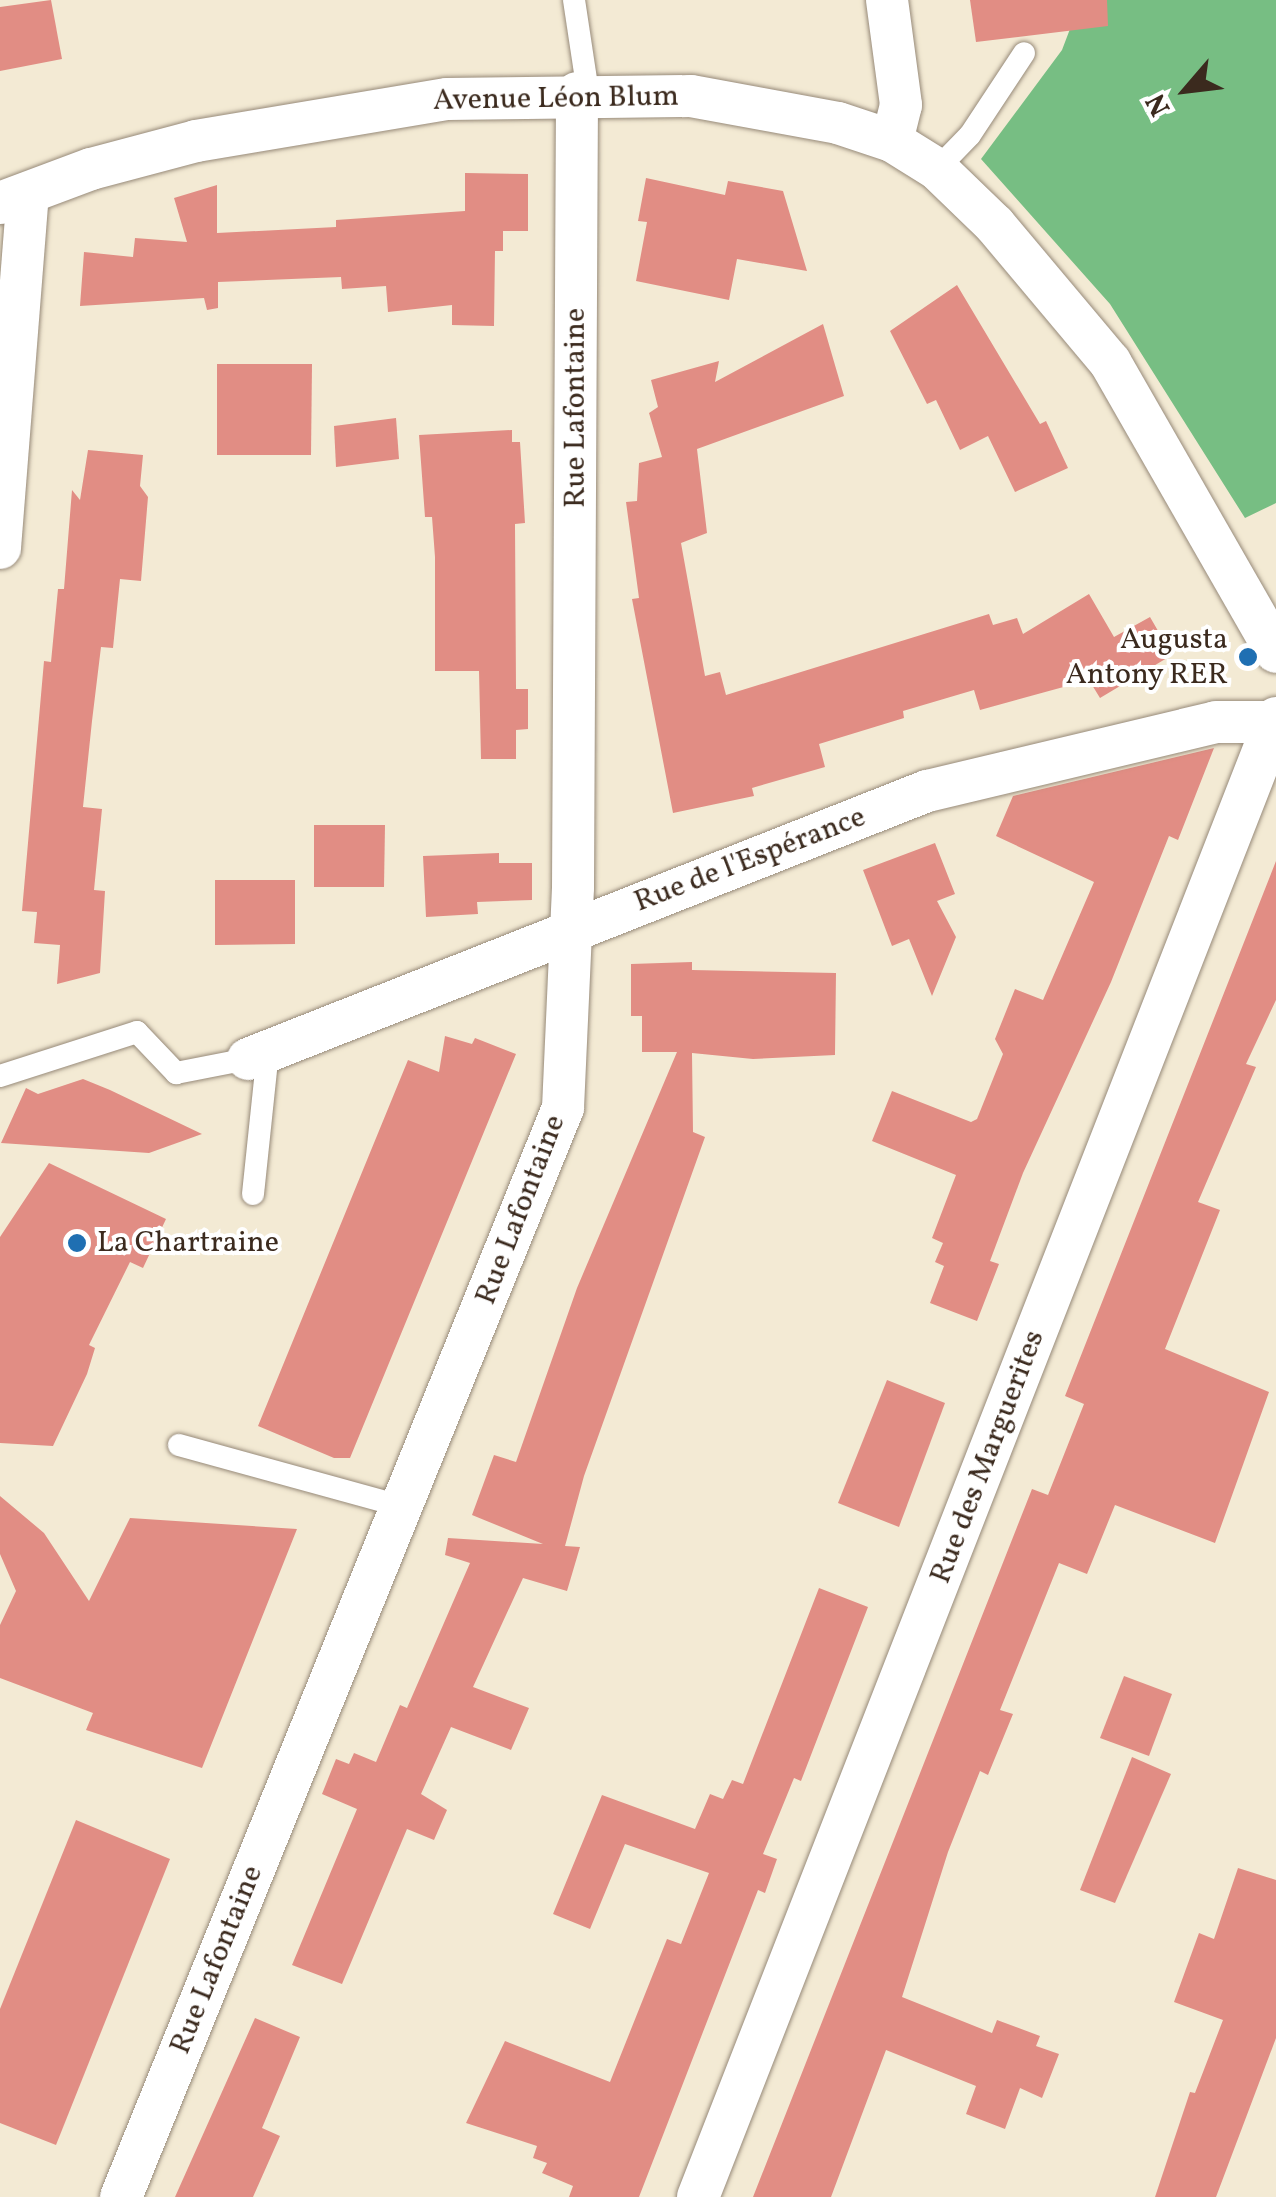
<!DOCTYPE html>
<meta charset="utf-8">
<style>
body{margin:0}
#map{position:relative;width:1276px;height:2197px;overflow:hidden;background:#f3ead4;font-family:Vollkorn,serif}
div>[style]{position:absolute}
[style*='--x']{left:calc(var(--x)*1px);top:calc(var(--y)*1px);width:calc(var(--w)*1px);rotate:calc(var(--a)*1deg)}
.forest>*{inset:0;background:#77be83}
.building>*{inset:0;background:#e18d84}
.roads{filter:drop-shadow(0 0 2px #978a79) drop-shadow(0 0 2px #978a79)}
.lane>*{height:22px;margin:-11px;padding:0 11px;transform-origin:11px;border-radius:11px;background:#fff}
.street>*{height:42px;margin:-21px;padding:0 21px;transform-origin:21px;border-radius:21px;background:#fff}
.dots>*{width:28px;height:28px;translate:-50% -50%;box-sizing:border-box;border:5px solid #fff;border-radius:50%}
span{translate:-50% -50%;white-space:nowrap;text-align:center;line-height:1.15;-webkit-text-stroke:8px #fff;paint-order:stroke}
.street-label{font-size:30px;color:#3b2a1e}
.poi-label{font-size:30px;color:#3b2a1e}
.right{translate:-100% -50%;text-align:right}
.left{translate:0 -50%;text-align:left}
.north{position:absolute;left:1136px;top:40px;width:100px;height:100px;-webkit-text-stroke:8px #fff;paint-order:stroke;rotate:242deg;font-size:28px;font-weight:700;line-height:40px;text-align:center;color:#3b2a1e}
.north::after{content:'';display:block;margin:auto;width:35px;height:45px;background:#3b2a1e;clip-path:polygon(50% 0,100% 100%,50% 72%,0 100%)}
</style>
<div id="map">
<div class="forest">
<div style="clip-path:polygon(1081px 0,1276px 0,1276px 503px,1245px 518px,1110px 304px,981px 159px,1062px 50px)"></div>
</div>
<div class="building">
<div style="clip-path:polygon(51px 0,62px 59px,0 71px,0 7px)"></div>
<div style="clip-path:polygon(970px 0,1107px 0,1108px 26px,976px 42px)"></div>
<div style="clip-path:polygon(465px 173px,528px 174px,528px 231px,503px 231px,503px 251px,495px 251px,494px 326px,452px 325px,452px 305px,388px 312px,386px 286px,342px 289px,341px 277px,218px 282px,218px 308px,207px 310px,204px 298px,80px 306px,84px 252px,133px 257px,135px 238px,187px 242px,174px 198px,217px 185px,217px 233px,336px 227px,336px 220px,465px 211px)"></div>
<div style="clip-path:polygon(646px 178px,725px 195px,728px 181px,783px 191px,807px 271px,737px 259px,729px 300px,636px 281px,647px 222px,638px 221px)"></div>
<div style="clip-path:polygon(957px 285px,1040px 424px,1046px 421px,1068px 468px,1015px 492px,988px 436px,960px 450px,936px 400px,927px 404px,890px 331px)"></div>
<div style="clip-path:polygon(823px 324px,844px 396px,697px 449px,707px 533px,681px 543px,705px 676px,720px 672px,726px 695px,989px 614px,993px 625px,1017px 618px,1023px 634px,1089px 594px,1114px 637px,1150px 617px,1172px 655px,1100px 698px,1089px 680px,980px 710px,974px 690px,903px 711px,904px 718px,819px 744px,825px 767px,752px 788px,754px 796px,673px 813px,632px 599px,639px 598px,626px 502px,637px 501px,639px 463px,662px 457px,649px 413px,658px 407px,651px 380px,719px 361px,715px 382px)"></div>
<div style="clip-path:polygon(217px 364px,312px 364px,311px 455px,217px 455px)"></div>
<div style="clip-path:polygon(396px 418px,399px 459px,336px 467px,334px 426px)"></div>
<div style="clip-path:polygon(512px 430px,512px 442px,520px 442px,525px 523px,515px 524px,516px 689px,528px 689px,528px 729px,516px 730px,516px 759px,481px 759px,479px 671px,435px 671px,435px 557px,432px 517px,425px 517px,419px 435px)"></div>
<div style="clip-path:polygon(88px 450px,143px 455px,140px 486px,148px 497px,141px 581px,120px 579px,113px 648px,101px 647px,92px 721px,83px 807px,102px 809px,94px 890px,105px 891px,100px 973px,57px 984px,60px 945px,34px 943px,37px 912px,22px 911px,44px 661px,51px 662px,58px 589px,64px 589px,72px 490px,80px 500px)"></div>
<div style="clip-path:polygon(1214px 748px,1178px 840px,1169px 836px,1111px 982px,1023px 1173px,990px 1261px,999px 1264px,977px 1321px,930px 1303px,944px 1266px,935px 1262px,943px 1243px,932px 1238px,956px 1175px,872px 1141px,892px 1091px,971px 1122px,977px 1119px,1003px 1054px,995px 1039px,1015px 989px,1043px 1000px,1094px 882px,996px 836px,1013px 796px)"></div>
<div style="clip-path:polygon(314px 825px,385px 825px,384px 887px,314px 887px)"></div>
<div style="clip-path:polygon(935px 843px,955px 894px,937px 901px,956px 937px,932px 996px,909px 939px,892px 946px,863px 870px)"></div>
<div style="clip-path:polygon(499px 853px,499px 863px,532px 863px,532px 900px,477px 902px,478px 914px,426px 917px,423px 856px)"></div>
<div style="clip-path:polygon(1276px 861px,1276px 1000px,1246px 1064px,1256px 1067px,1198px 1202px,1220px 1210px,1165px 1349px,1269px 1392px,1215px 1543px,1115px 1505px,1087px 1574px,1059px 1563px,1000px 1710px,1013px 1714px,988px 1775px,980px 1771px,948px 1852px,902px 1997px,992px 2033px,997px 2020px,1040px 2036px,1036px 2046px,1059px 2054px,1042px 2098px,1020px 2088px,1005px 2129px,966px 2114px,976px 2086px,886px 2050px,831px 2197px,753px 2197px,1032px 1489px,1048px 1495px,1084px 1404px,1065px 1396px)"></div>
<div style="clip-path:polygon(215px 880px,295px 880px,295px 944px,215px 945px)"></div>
<div style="clip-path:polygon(692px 962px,692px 970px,836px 973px,835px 1055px,753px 1059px,692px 1053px,693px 1132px,705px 1137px,584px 1476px,565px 1546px,580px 1547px,567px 1591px,523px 1578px,473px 1687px,529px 1708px,511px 1750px,451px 1727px,421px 1794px,447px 1810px,434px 1840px,407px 1829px,342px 1984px,292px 1965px,357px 1809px,322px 1794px,336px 1759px,349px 1764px,354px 1753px,376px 1762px,400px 1705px,407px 1708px,470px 1563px,445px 1555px,448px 1538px,543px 1544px,472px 1515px,494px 1455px,516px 1462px,577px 1288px,677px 1052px,642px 1052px,642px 1016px,631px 1016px,631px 964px)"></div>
<div style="clip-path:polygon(445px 1036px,472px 1044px,475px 1038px,516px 1054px,350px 1458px,334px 1458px,258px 1426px,408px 1060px,439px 1072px)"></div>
<div style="clip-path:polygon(83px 1079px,110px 1090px,202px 1134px,149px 1153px,1px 1143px,26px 1088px,38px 1094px)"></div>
<div style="clip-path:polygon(49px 1163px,166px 1219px,143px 1268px,130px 1262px,89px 1345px,95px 1348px,87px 1374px,53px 1446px,0 1443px,0 1237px)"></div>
<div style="clip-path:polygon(887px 1380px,945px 1403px,899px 1527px,838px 1503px)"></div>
<div style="clip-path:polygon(0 1496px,44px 1533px,89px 1601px,130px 1518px,297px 1529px,202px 1768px,86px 1730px,93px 1713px,0 1678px,0 1625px,16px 1591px,0 1554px)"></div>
<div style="clip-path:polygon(819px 1588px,868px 1607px,801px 1781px,794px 1778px,763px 1854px,777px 1859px,765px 1893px,758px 1890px,639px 2197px,569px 2197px,573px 2186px,542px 2173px,547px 2163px,533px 2158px,537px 2146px,466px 2123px,505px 2041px,610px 2082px,667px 1939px,681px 1944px,709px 1873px,625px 1844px,590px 1929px,553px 1914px,602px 1795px,695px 1829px,710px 1794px,723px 1799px,732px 1780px,743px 1784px)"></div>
<div style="clip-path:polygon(1124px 1676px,1172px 1694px,1149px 1756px,1100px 1738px)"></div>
<div style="clip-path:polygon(1132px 1757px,1171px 1774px,1115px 1903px,1080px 1890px)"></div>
<div style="clip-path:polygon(76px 1820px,170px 1859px,56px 2145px,0 2123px,0 2009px)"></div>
<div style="clip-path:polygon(1238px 1868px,1276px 1880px,1276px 2038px,1216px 2197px,1155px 2197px,1190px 2092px,1195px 2093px,1223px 2020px,1174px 2002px,1199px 1933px,1214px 1939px)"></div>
<div style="clip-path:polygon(255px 2018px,300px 2037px,262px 2128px,280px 2136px,253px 2197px,175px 2197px)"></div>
</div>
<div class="roads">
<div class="lane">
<div style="--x:574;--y:0;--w:94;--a:81.4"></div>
<div style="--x:937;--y:169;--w:47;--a:-45.9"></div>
<div style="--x:970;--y:135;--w:98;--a:-56.6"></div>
<div style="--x:0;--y:1076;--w:144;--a:-17.8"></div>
<div style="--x:137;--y:1032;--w:57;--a:46.4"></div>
<div style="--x:176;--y:1073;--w:73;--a:-11"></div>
<div style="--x:253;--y:1194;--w:144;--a:-84"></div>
<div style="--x:179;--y:1445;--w:230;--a:15.4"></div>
</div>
<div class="street">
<div style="--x:887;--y:0;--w:106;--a:82.4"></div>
<div style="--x:901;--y:105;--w:37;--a:104"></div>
<div style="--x:0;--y:203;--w:97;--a:-20.5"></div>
<div style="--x:91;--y:169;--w:109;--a:-14.9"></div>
<div style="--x:196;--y:141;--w:254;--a:-9.5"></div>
<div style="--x:447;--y:99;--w:244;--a:-0.7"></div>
<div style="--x:691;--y:96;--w:149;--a:10.4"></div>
<div style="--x:838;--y:123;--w:57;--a:18.4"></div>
<div style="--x:892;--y:141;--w:53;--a:31.9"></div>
<div style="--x:937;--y:169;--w:81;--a:44"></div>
<div style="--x:995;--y:225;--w:179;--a:50"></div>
<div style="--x:1110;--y:362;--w:334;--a:60.2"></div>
<div style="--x:0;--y:548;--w:354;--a:-85.5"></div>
<div style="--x:248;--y:1059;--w:730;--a:-21.54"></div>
<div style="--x:927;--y:791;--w:297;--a:-13.4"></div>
<div style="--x:1216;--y:722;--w:53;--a:0"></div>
<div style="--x:121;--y:2197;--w:1175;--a:-67.91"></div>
<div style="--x:563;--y:1108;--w:221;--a:-87.4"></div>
<div style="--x:573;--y:887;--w:794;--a:-89.71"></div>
<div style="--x:698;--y:2197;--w:1588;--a:-68.65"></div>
</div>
</div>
<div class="dots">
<div style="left:1248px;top:657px;background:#1f6fb2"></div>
<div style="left:77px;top:1243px;background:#1f6fb2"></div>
</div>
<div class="street-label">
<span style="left:556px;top:99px;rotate:-1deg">Avenue Léon Blum</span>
<span style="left:576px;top:408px;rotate:-90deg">Rue Lafontaine</span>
<span style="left:750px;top:860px;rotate:-21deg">Rue de l'Espérance</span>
<span style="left:521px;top:1210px;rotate:-69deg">Rue Lafontaine</span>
<span style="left:988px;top:1457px;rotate:-69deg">Rue des Marguerites</span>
<span style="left:217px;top:1960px;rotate:-68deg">Rue Lafontaine</span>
</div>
<div class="poi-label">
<span class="right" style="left:1228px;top:657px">Augusta<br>Antony RER</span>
<span class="left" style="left:97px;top:1243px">La Chartraine</span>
</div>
<div class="north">N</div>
</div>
